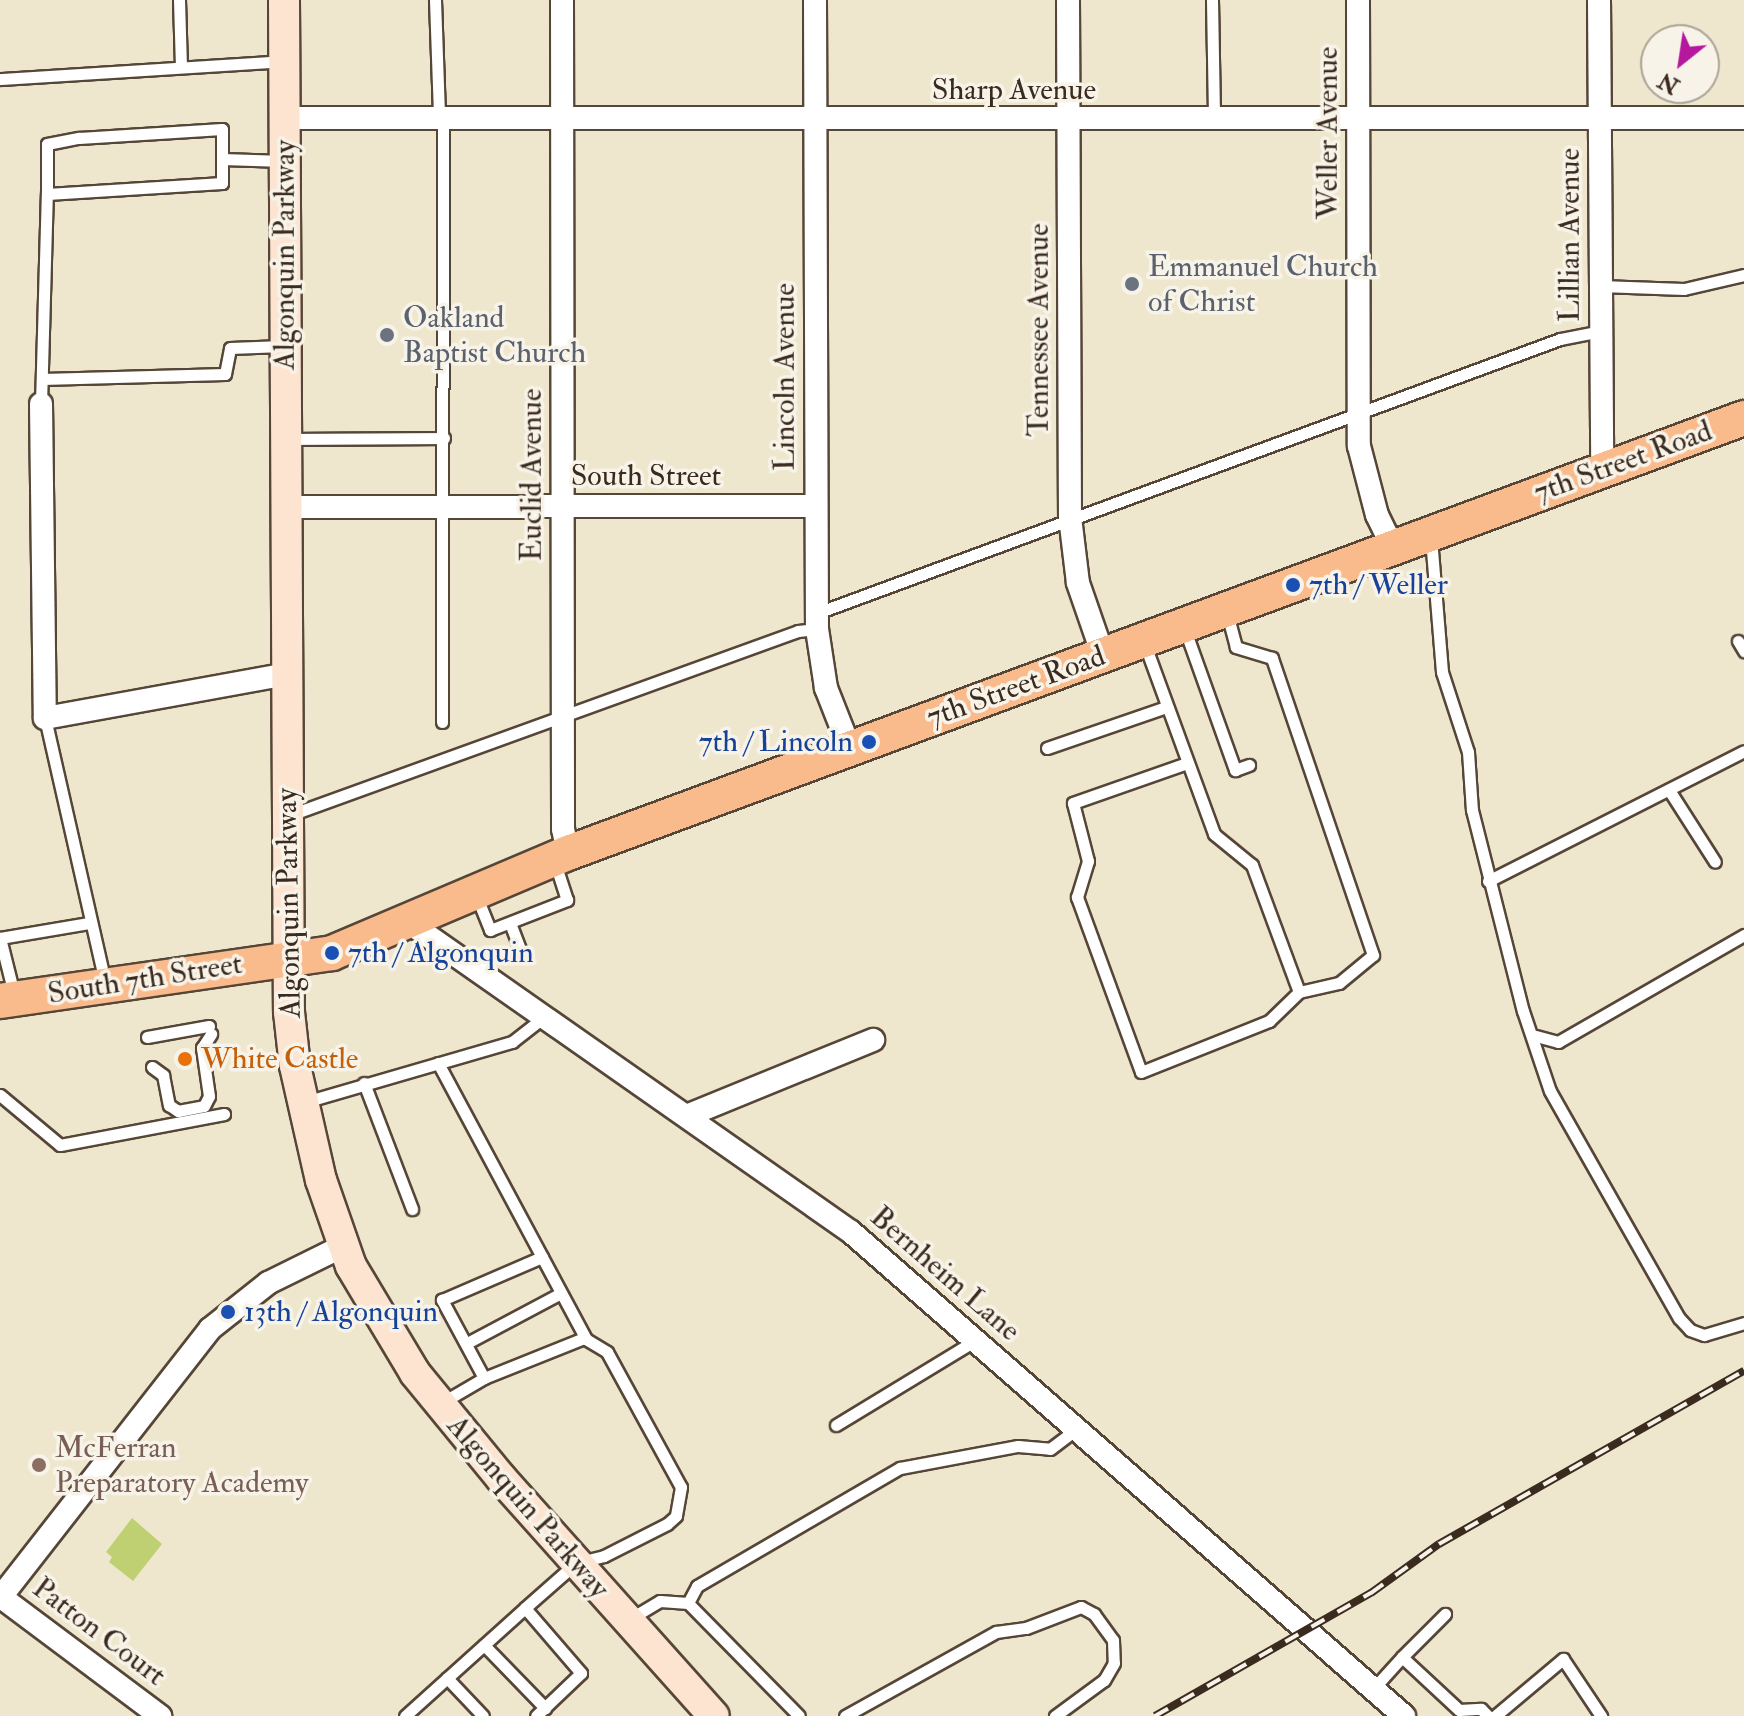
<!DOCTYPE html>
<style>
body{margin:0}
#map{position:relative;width:1744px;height:1716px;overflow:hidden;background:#eee7cd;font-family:"IM FELL Double Pica",serif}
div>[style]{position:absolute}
.green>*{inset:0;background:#bfd073}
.roads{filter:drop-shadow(2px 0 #564638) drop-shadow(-2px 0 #564638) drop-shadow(0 2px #564638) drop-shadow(0 -2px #564638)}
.lane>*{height:11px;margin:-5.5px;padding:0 5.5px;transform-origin:5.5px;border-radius:5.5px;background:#fff}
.street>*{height:22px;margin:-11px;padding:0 11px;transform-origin:11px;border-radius:11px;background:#fff}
.secondary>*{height:30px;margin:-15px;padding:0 15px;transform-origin:15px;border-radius:15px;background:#fde4d1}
.primary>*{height:34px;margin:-17px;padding:0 17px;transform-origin:17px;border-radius:17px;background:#fabb8c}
.rail>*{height:8px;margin-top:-4px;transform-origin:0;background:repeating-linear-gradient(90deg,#f7f3e8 0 15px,#3b2a1e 0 30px);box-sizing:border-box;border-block:2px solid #3b2a1e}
.dots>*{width:22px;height:22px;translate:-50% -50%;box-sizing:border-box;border:4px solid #f7f3e8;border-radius:50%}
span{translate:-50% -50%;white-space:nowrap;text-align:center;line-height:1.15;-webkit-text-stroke:7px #f7f3e8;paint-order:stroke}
.street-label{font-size:30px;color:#3b2a1e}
.worship-label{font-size:30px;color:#5b616d}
.left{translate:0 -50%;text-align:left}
.transit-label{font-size:30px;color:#164399}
.right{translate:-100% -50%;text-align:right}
.food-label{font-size:30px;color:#c56008}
.education-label{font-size:30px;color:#785e54}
.north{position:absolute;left:1640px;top:24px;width:80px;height:80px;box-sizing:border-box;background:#f7f3e8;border:2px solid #aca397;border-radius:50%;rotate:210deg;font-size:22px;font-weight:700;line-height:32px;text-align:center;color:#3b2a1e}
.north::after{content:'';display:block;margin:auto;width:28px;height:36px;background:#b5179e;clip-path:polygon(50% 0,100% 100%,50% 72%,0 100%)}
</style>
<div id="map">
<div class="green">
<i style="clip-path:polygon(132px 1518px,162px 1544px,133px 1581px,109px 1562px,112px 1557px,106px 1552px)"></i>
</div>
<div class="roads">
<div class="lane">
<i style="left:179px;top:0;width:67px;rotate:88.3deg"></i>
<i style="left:435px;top:0;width:116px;rotate:88deg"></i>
<i style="left:1212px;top:0;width:118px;rotate:89deg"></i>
<i style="left:0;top:79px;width:285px;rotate:-3.6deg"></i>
<i style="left:222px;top:159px;width:24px;rotate:90deg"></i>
<i style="left:222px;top:183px;width:175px;rotate:176.4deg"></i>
<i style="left:47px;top:194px;width:50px;rotate:-90deg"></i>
<i style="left:47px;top:144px;width:33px;rotate:-11deg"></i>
<i style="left:79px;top:138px;width:143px;rotate:-3.6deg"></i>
<i style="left:222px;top:129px;width:30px;rotate:90deg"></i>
<i style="left:222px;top:159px;width:62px;rotate:1.8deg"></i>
<i style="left:1600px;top:286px;width:84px;rotate:2deg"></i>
<i style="left:1684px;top:289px;width:62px;rotate:-13.1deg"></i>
<i style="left:42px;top:379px;width:183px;rotate:-1.6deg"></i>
<i style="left:225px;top:374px;width:26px;rotate:-79deg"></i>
<i style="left:230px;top:348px;width:53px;rotate:-2.2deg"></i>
<i style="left:41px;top:404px;width:210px;rotate:-88.4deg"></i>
<i style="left:289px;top:439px;width:155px;rotate:-0.4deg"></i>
<i style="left:1431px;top:538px;width:134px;rotate:85.3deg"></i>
<i style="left:1442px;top:672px;width:84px;rotate:72deg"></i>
<i style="left:1468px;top:752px;width:58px;rotate:86.1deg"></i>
<i style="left:1472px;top:810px;width:207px;rotate:75.8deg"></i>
<i style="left:1523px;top:1011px;width:84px;rotate:71.4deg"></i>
<i style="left:1550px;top:1091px;width:261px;rotate:60.4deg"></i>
<i style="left:1679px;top:1318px;width:16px;rotate:47deg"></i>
<i style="left:1690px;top:1330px;width:15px;rotate:20deg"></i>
<i style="left:1704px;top:1335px;width:42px;rotate:-16.7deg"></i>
<i style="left:817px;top:613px;width:792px;rotate:-20.24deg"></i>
<i style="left:1560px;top:339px;width:42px;rotate:-11deg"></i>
<i style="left:1185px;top:630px;width:149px;rotate:70.3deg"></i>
<i style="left:1235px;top:770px;width:15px;rotate:-20deg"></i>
<i style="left:1738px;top:641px;width:12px;rotate:59deg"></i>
<i style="left:1145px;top:645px;width:201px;rotate:69.9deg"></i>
<i style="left:1214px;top:834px;width:49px;rotate:39.2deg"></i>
<i style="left:1252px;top:865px;width:135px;rotate:69.7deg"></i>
<i style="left:45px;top:718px;width:271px;rotate:77.2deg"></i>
<i style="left:442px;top:722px;width:606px;rotate:-89.91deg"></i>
<i style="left:1047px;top:748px;width:126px;rotate:-19deg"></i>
<i style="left:1187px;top:763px;width:121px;rotate:160.7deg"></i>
<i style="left:1073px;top:803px;width:60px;rotate:75.5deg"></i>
<i style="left:1088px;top:861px;width:38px;rotate:107deg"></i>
<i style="left:1077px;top:897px;width:186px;rotate:69.9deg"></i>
<i style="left:1141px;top:1072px;width:138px;rotate:-21.7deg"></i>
<i style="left:1269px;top:1021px;width:42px;rotate:-44deg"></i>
<i style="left:1299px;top:992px;width:41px;rotate:-12.7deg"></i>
<i style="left:1339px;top:983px;width:44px;rotate:-39.5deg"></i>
<i style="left:1373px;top:955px;width:314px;rotate:-108.8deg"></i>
<i style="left:1272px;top:658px;width:38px;rotate:-163deg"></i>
<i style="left:1236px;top:647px;width:34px;rotate:-105deg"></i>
<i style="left:1669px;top:790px;width:85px;rotate:57.4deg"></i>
<i style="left:290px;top:815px;width:540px;rotate:-19.91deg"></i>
<i style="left:798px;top:631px;width:19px;rotate:-6deg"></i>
<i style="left:1488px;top:881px;width:287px;rotate:-26.9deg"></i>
<i style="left:476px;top:895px;width:38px;rotate:68deg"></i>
<i style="left:490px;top:930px;width:83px;rotate:-21.3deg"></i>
<i style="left:567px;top:900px;width:38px;rotate:-108deg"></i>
<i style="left:510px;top:923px;width:34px;rotate:69deg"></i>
<i style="left:14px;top:994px;width:58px;rotate:-104deg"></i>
<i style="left:0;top:938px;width:90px;rotate:-9.6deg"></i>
<i style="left:1536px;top:1036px;width:23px;rotate:15deg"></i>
<i style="left:1558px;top:1042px;width:215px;rotate:-29.9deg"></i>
<i style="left:147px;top:1037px;width:63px;rotate:-10.1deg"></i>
<i style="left:438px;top:1063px;width:313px;rotate:61.8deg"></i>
<i style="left:152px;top:1067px;width:14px;rotate:36deg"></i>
<i style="left:163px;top:1075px;width:31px;rotate:79deg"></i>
<i style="left:169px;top:1105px;width:11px;rotate:34deg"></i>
<i style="left:178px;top:1111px;width:26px;rotate:-11deg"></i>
<i style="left:204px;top:1106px;width:11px;rotate:-63deg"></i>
<i style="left:209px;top:1096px;width:49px;rotate:-98.3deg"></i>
<i style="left:202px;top:1048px;width:17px;rotate:-57deg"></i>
<i style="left:364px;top:1083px;width:135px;rotate:69.1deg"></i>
<i style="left:0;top:1095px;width:78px;rotate:39.8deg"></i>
<i style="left:60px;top:1145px;width:167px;rotate:-10.7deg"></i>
<i style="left:305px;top:1102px;width:216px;rotate:-16.2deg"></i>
<i style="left:512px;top:1042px;width:41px;rotate:-38deg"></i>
<i style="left:467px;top:1343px;width:106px;rotate:-28deg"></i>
<i style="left:484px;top:1378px;width:89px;rotate:-118.3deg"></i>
<i style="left:442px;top:1300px;width:109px;rotate:-23.3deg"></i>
<i style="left:443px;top:1402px;width:48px;rotate:-30.3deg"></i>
<i style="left:484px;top:1378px;width:108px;rotate:-21.8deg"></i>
<i style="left:584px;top:1338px;width:27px;rotate:31deg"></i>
<i style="left:607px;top:1352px;width:154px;rotate:61.3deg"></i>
<i style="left:681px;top:1487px;width:29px;rotate:100deg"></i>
<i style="left:676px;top:1516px;width:12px;rotate:138deg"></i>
<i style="left:667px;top:1524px;width:71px;rotate:153.1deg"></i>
<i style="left:604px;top:1556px;width:29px;rotate:166deg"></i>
<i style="left:576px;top:1563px;width:68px;rotate:138.6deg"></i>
<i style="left:525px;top:1608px;width:86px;rotate:49.3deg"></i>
<i style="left:581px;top:1673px;width:62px;rotate:136.3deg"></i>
<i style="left:836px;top:1425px;width:164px;rotate:-31.3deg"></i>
<i style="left:688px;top:1603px;width:19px;rotate:-62deg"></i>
<i style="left:697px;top:1586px;width:235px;rotate:-30.2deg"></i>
<i style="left:900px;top:1468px;width:120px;rotate:-10.6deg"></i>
<i style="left:1018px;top:1446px;width:32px;rotate:5deg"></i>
<i style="left:1050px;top:1449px;width:35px;rotate:-37deg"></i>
<i style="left:628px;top:1620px;width:37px;rotate:-31deg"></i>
<i style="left:660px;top:1601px;width:28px;rotate:4deg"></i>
<i style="left:688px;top:1603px;width:158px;rotate:45.5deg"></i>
<i style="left:484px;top:1645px;width:88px;rotate:45.9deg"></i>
<i style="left:1402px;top:1657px;width:61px;rotate:-45deg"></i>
<i style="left:447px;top:1678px;width:52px;rotate:46.5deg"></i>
<i style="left:1373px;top:1689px;width:43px;rotate:-47.8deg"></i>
<i style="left:1402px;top:1657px;width:78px;rotate:42.9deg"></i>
<i style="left:1459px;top:1710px;width:22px;rotate:-3deg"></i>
<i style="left:1481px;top:1709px;width:10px;rotate:45deg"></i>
<i style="left:405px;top:1716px;width:161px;rotate:-42deg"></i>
<i style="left:845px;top:1716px;width:173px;rotate:-29.1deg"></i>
<i style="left:996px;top:1632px;width:30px;rotate:-8deg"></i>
<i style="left:1026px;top:1628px;width:59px;rotate:-20.9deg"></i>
<i style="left:1081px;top:1607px;width:15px;rotate:28deg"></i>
<i style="left:1094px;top:1614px;width:32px;rotate:54deg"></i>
<i style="left:1113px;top:1640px;width:23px;rotate:88deg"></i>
<i style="left:1114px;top:1663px;width:20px;rotate:120deg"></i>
<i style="left:1104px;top:1680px;width:61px;rotate:143.7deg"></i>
<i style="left:1495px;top:1716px;width:89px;rotate:-40deg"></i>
<i style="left:1563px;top:1659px;width:69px;rotate:56.3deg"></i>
</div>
<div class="street">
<i style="left:562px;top:0;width:829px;rotate:89.93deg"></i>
<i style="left:563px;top:829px;width:25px;rotate:78deg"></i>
<i style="left:815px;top:0;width:629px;rotate:89.82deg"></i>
<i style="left:817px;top:629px;width:60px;rotate:81.3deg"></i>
<i style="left:826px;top:688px;width:66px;rotate:68.5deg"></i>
<i style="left:1068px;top:0;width:517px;rotate:89.78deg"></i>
<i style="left:1070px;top:517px;width:66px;rotate:83.1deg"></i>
<i style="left:1078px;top:583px;width:76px;rotate:70.9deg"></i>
<i style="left:1358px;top:0;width:446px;rotate:89.9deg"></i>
<i style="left:1359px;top:446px;width:71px;rotate:75.4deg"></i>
<i style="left:1377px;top:515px;width:37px;rotate:64deg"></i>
<i style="left:1599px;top:0;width:470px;rotate:89.6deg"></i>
<i style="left:284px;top:118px;width:1460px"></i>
<i style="left:41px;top:404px;width:314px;rotate:89.3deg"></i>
<i style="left:45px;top:718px;width:245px;rotate:-10.3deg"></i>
<i style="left:285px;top:507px;width:530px;rotate:-0.11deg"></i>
<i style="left:411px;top:924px;width:537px;rotate:34.99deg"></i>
<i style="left:851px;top:1232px;width:735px;rotate:41.19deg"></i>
<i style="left:689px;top:1115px;width:199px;rotate:-22.2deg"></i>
<i style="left:1px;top:1597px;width:199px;rotate:36.8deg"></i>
<i style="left:0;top:1598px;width:341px;rotate:-52deg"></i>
<i style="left:210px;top:1329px;width:74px;rotate:-38.4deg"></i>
<i style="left:268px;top:1283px;width:84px;rotate:-26.3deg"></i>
</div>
<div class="secondary">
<i style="left:284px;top:0;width:1012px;rotate:89.72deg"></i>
<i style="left:289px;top:1012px;width:54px;rotate:83.7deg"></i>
<i style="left:295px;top:1066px;width:117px;rotate:77.2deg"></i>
<i style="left:321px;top:1180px;width:91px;rotate:70.8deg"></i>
<i style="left:351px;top:1266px;width:125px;rotate:59.1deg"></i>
<i style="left:415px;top:1373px;width:136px;rotate:50.7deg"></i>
<i style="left:501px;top:1478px;width:319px;rotate:48.2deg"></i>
</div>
<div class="primary">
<i style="left:0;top:1001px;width:335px;rotate:-8.2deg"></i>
<i style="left:332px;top:953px;width:256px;rotate:-23deg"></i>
<i style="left:568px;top:853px;width:1254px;rotate:-20.3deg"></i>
</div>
</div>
<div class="rail">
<i style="left:1155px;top:1716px;width:249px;rotate:-29.7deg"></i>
<i style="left:1371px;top:1593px;width:84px;rotate:-35.8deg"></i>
<i style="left:1439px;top:1544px;width:351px;rotate:-29.6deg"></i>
</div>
<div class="dots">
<i style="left:1132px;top:284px;background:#6b7280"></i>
<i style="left:387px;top:335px;background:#6b7280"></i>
<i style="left:1293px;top:585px;background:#1a4fb4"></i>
<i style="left:869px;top:742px;background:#1a4fb4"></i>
<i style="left:332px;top:953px;background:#1a4fb4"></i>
<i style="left:185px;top:1059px;background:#e8710a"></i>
<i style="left:228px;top:1312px;background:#1a4fb4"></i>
<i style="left:39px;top:1465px;background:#8d6e63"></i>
</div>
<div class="street-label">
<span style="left:1014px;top:90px">Sharp Avenue</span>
<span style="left:1328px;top:133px;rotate:-90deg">Weller Avenue</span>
<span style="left:1570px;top:235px;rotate:-90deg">Lillian Avenue</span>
<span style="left:285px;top:255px;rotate:-90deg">Algonquin Parkway</span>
<span style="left:1039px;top:330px;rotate:-90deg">Tennessee Avenue</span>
<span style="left:785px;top:377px;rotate:-90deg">Lincoln Avenue</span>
<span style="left:1623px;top:462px;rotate:-20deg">7th Street Road</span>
<span style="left:532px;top:475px;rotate:-90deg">Euclid Avenue</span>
<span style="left:646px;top:476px">South Street</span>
<span style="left:1016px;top:687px;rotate:-20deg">7th Street Road</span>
<span style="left:289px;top:903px;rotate:-91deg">Algonquin Parkway</span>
<span style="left:145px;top:979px;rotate:-9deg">South 7th Street</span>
<span style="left:945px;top:1274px;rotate:41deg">Bernheim Lane</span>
<span style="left:528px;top:1507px;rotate:49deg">Algonquin Parkway</span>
<span style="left:99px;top:1632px;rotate:37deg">Patton Court</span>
</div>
<div class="worship-label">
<span class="left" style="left:1148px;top:284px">Emmanuel Church<br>of Christ</span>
<span class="left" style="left:403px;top:335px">Oakland<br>Baptist Church</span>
</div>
<div class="transit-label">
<span class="left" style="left:1309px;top:585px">7th / Weller</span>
<span class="right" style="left:853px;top:742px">7th / Lincoln</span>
<span class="left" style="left:348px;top:953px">7th / Algonquin</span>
<span class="left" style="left:244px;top:1312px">13th / Algonquin</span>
</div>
<div class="food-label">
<span class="left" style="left:201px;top:1059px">White Castle</span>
</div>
<div class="education-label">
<span class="left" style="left:55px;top:1465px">McFerran<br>Preparatory Academy</span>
</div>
<div class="north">N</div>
</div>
